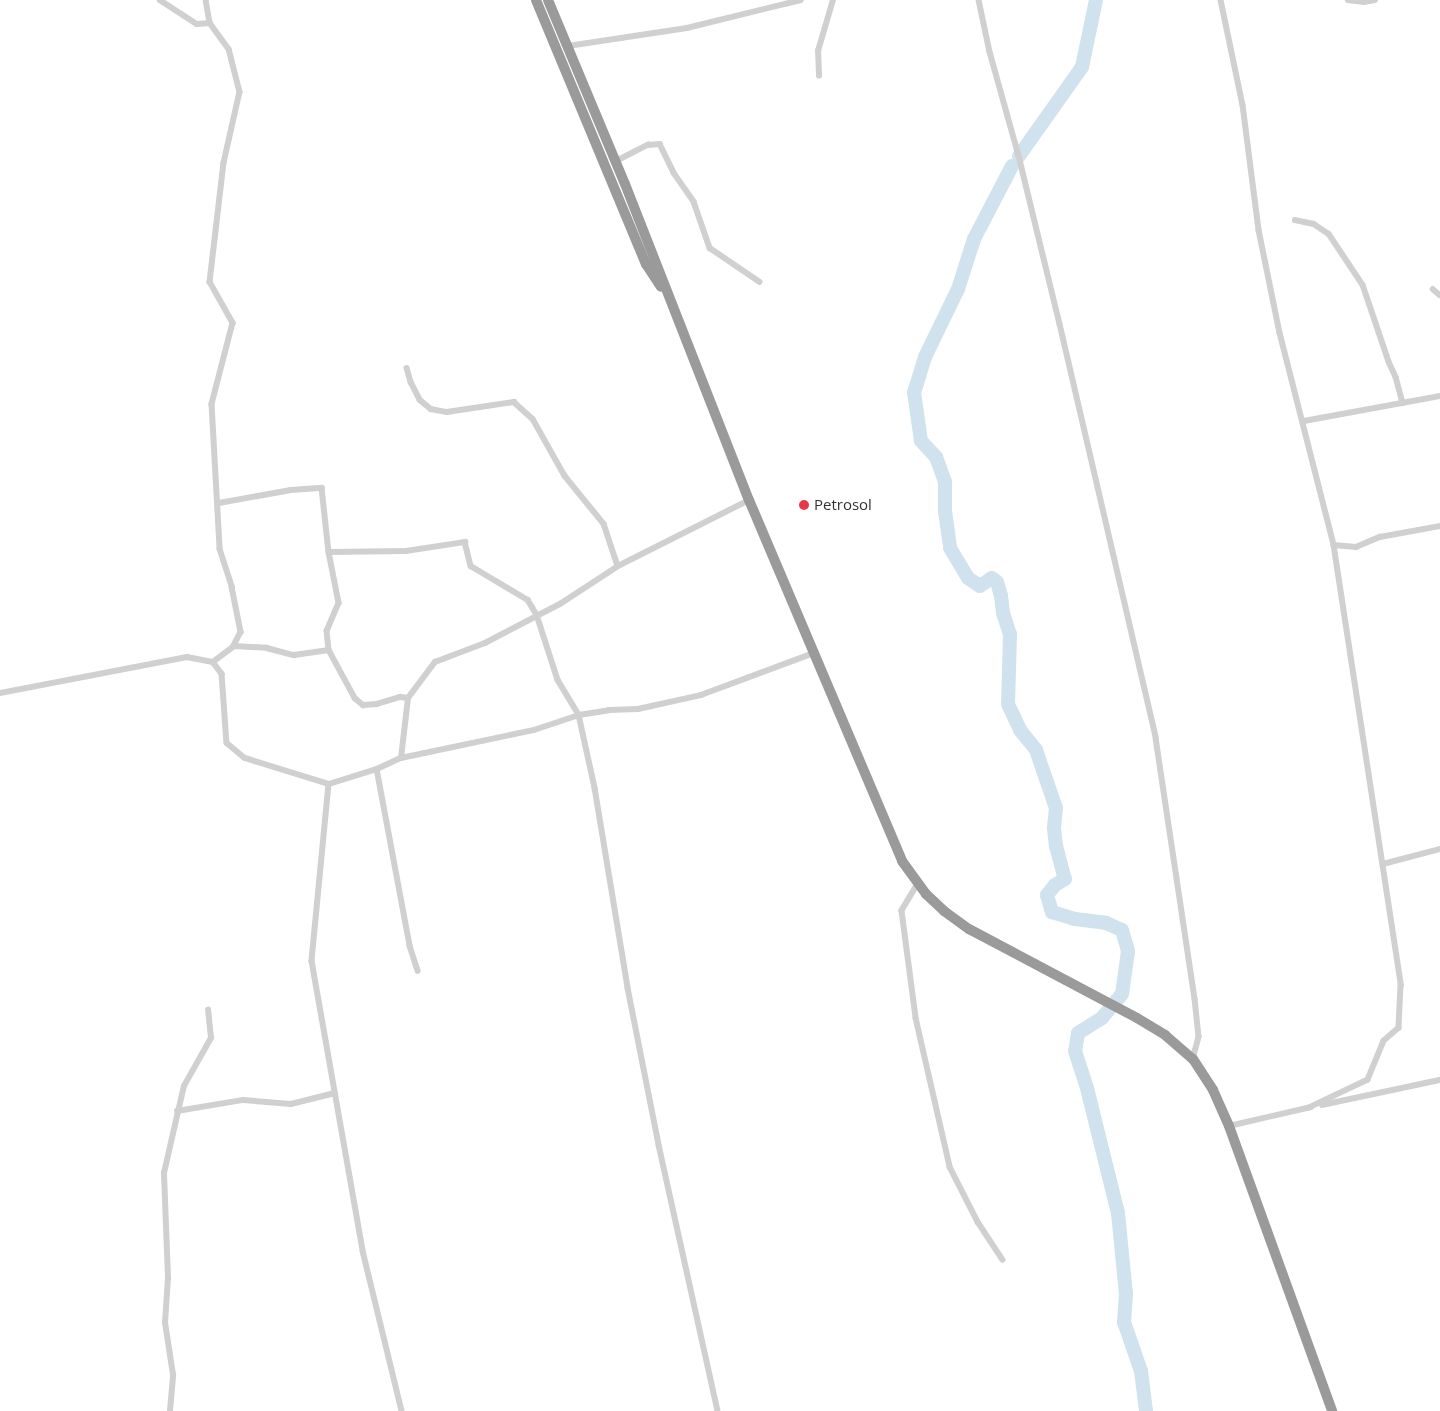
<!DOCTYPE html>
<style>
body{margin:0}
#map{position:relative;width:1440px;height:1411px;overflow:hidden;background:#fff;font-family:"Open Sans",sans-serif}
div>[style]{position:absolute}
.river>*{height:14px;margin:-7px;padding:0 7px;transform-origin:7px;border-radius:7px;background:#cfe2ee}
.street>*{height:5.5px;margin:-2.75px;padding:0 2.75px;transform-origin:2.75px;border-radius:2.75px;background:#d0d0d0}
.highway>*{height:10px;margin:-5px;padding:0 5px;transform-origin:5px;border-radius:5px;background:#9a9a9a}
.dots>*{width:14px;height:14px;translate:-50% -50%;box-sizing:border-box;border:2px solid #fff;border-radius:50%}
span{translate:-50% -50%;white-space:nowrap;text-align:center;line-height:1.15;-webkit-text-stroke:5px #fff;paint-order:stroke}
.poi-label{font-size:15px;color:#333}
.left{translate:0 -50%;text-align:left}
</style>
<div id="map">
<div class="river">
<i style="left:1019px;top:156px;width:109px;rotate:-54.7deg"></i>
<i style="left:1082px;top:67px;width:68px;rotate:-78.2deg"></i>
<i style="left:1012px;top:166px;width:82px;rotate:117.5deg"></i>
<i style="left:974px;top:239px;width:52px;rotate:107.7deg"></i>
<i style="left:958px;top:289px;width:76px;rotate:115.9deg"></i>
<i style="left:925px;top:357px;width:37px;rotate:107deg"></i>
<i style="left:914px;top:392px;width:49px;rotate:81.9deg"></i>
<i style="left:921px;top:441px;width:22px;rotate:47deg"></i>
<i style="left:936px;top:457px;width:27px;rotate:70deg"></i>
<i style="left:945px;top:482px;width:29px;rotate:90deg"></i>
<i style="left:945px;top:511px;width:37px;rotate:82deg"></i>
<i style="left:950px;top:548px;width:35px;rotate:59deg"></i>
<i style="left:968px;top:578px;width:14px;rotate:34deg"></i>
<i style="left:980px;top:586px;width:14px;rotate:-34deg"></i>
<i style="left:992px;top:578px;width:6px;rotate:39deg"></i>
<i style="left:997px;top:582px;width:15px;rotate:74deg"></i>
<i style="left:1001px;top:596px;width:17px;rotate:83deg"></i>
<i style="left:1003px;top:613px;width:22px;rotate:72deg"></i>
<i style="left:1010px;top:634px;width:70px;rotate:91.6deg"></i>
<i style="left:1008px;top:704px;width:29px;rotate:65deg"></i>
<i style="left:1020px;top:730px;width:26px;rotate:51deg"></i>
<i style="left:1036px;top:750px;width:61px;rotate:71deg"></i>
<i style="left:1056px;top:808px;width:20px;rotate:96deg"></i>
<i style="left:1054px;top:828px;width:18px;rotate:84deg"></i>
<i style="left:1056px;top:846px;width:34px;rotate:75deg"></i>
<i style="left:1065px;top:879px;width:12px;rotate:149deg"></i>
<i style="left:1055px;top:885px;width:13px;rotate:129deg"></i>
<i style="left:1047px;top:895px;width:18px;rotate:74deg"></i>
<i style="left:1052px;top:912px;width:24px;rotate:17deg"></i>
<i style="left:1075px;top:919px;width:31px;rotate:7deg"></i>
<i style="left:1106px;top:923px;width:17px;rotate:24deg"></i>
<i style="left:1122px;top:930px;width:22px;rotate:74deg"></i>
<i style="left:1128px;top:951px;width:43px;rotate:97.9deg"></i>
<i style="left:1122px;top:994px;width:31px;rotate:130deg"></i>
<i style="left:1102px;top:1018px;width:28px;rotate:148deg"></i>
<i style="left:1078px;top:1033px;width:18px;rotate:99deg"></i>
<i style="left:1075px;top:1051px;width:39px;rotate:72deg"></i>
<i style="left:1087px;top:1088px;width:129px;rotate:76.1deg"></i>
<i style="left:1118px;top:1213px;width:81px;rotate:84.4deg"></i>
<i style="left:1126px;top:1294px;width:28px;rotate:94deg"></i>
<i style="left:1124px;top:1322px;width:52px;rotate:70.9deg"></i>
<i style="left:1141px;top:1371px;width:40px;rotate:82.9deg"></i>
</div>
<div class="street">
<i style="left:160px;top:0;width:44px;rotate:33deg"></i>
<i style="left:197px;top:24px;width:13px;rotate:-4deg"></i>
<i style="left:206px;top:0;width:23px;rotate:80deg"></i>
<i style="left:210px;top:23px;width:32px;rotate:54deg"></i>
<i style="left:229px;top:49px;width:44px;rotate:75.7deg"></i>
<i style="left:240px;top:92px;width:73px;rotate:102.7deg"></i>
<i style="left:224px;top:163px;width:120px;rotate:96.7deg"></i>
<i style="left:210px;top:282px;width:47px;rotate:60.7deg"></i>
<i style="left:233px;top:323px;width:84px;rotate:104.5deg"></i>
<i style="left:212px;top:404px;width:145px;rotate:86.8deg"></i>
<i style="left:220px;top:549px;width:40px;rotate:72deg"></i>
<i style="left:232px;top:587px;width:46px;rotate:78.7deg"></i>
<i style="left:241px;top:632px;width:16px;rotate:117deg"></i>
<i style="left:979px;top:0;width:53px;rotate:78.1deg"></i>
<i style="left:990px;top:52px;width:108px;rotate:74.4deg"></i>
<i style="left:1019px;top:156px;width:173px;rotate:76.3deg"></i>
<i style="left:1060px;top:324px;width:425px;rotate:76.9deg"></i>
<i style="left:1156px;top:738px;width:264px;rotate:81.5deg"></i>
<i style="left:1195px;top:999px;width:38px;rotate:84deg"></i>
<i style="left:1199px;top:1037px;width:23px;rotate:105deg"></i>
<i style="left:1221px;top:0;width:107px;rotate:78.2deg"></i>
<i style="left:1243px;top:105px;width:126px;rotate:82.7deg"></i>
<i style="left:1259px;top:230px;width:105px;rotate:78.5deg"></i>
<i style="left:1280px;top:333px;width:219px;rotate:75.7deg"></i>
<i style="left:1334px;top:545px;width:445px;rotate:81.3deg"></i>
<i style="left:1401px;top:985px;width:43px;rotate:92.7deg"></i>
<i style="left:1399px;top:1028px;width:20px;rotate:139deg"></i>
<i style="left:1384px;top:1041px;width:42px;rotate:112.3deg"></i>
<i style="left:1368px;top:1080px;width:65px;rotate:154.6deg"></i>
<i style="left:1348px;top:0;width:16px;rotate:7deg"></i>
<i style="left:1364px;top:2px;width:11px;rotate:-10deg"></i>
<i style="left:568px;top:46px;width:120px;rotate:-8.6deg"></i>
<i style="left:687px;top:28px;width:117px;rotate:-13.8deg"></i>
<i style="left:819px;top:76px;width:25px;rotate:-92deg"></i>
<i style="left:818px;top:51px;width:53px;rotate:-73.6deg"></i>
<i style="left:616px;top:161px;width:36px;rotate:-27deg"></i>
<i style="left:648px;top:145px;width:12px;rotate:-5deg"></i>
<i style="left:660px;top:144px;width:32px;rotate:64deg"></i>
<i style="left:674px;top:173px;width:35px;rotate:55deg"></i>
<i style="left:694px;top:202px;width:49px;rotate:70.8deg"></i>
<i style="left:710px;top:248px;width:60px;rotate:34.2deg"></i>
<i style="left:1295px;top:220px;width:19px;rotate:12deg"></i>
<i style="left:1314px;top:224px;width:18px;rotate:34deg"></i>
<i style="left:1329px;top:234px;width:61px;rotate:56.3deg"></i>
<i style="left:1363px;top:285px;width:81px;rotate:71.3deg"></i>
<i style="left:1389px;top:362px;width:17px;rotate:65deg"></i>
<i style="left:1396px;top:377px;width:27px;rotate:75deg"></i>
<i style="left:1433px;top:289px;width:9px;rotate:41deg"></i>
<i style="left:407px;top:368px;width:15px;rotate:74deg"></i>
<i style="left:411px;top:382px;width:20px;rotate:63deg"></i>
<i style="left:420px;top:400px;width:14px;rotate:39deg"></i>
<i style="left:431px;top:409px;width:16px;rotate:11deg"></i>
<i style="left:447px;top:412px;width:68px;rotate:-8.5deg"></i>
<i style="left:514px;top:402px;width:25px;rotate:42deg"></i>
<i style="left:533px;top:419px;width:65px;rotate:60.7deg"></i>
<i style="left:565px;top:476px;width:62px;rotate:50.9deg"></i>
<i style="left:604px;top:524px;width:44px;rotate:71.6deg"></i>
<i style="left:1304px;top:421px;width:138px;rotate:-10.4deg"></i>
<i style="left:219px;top:503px;width:73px;rotate:-10.2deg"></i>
<i style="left:291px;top:490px;width:31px;rotate:-4deg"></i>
<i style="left:322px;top:488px;width:64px;rotate:83.8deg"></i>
<i style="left:329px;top:552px;width:52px;rotate:78.9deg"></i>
<i style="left:339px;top:603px;width:30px;rotate:113deg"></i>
<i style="left:327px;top:631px;width:19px;rotate:84deg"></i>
<i style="left:329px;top:650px;width:55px;rotate:61.6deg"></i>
<i style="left:355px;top:698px;width:11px;rotate:41deg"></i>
<i style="left:363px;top:705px;width:14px;rotate:-4deg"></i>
<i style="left:377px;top:704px;width:24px;rotate:-17deg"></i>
<i style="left:400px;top:697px;width:8px;rotate:7deg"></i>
<i style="left:1334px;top:545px;width:22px;rotate:5deg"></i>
<i style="left:1356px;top:547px;width:26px;rotate:-23deg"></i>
<i style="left:1380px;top:537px;width:61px;rotate:-10.4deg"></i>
<i style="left:329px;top:552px;width:77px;rotate:-0.7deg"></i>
<i style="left:406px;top:551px;width:60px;rotate:-8.7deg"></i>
<i style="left:465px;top:542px;width:25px;rotate:76deg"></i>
<i style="left:471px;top:566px;width:66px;rotate:30.8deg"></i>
<i style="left:528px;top:600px;width:17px;rotate:59deg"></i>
<i style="left:537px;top:615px;width:68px;rotate:72.1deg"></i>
<i style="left:558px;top:680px;width:41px;rotate:59deg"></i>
<i style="left:579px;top:715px;width:75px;rotate:77.6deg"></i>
<i style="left:595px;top:788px;width:203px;rotate:80.6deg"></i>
<i style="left:628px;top:988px;width:160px;rotate:78.8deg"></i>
<i style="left:659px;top:1145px;width:272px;rotate:77.5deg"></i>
<i style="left:213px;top:662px;width:26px;rotate:-37deg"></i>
<i style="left:234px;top:646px;width:33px;rotate:3deg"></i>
<i style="left:267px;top:648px;width:28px;rotate:15deg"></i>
<i style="left:294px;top:655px;width:35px;rotate:-8deg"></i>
<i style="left:0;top:693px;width:190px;rotate:-10.9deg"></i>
<i style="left:187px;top:657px;width:26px;rotate:11deg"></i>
<i style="left:213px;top:662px;width:15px;rotate:53deg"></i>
<i style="left:222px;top:674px;width:69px;rotate:85.9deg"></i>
<i style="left:227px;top:743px;width:23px;rotate:40deg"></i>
<i style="left:245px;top:758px;width:88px;rotate:17.2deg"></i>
<i style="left:329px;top:784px;width:50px;rotate:-17.4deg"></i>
<i style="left:377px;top:769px;width:26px;rotate:-25deg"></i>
<i style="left:401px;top:758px;width:60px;rotate:-83.3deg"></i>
<i style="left:408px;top:698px;width:45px;rotate:-53.1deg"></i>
<i style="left:435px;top:662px;width:53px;rotate:-20.8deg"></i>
<i style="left:485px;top:643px;width:85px;rotate:-27.5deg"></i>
<i style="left:560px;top:604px;width:69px;rotate:-33.2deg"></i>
<i style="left:618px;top:566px;width:147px;rotate:-26.7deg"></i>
<i style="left:401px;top:758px;width:136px;rotate:-11.9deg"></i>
<i style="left:534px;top:730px;width:47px;rotate:-18.4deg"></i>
<i style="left:579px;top:715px;width:30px;rotate:-9deg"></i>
<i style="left:609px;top:710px;width:29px;rotate:-2deg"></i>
<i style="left:638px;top:709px;width:65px;rotate:-12.5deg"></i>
<i style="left:701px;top:695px;width:121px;rotate:-20.4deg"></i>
<i style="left:377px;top:769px;width:180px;rotate:79.4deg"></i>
<i style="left:410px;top:946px;width:26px;rotate:72deg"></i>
<i style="left:329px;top:784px;width:178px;rotate:95.5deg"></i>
<i style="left:312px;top:961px;width:294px;rotate:80deg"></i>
<i style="left:363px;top:1251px;width:165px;rotate:76.3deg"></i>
<i style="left:1383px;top:864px;width:59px;rotate:-14.7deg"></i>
<i style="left:918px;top:884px;width:31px;rotate:121deg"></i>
<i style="left:902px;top:911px;width:108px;rotate:82.5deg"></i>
<i style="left:916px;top:1018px;width:153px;rotate:77.1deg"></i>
<i style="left:950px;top:1167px;width:62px;rotate:63deg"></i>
<i style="left:978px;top:1222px;width:45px;rotate:56.7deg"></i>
<i style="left:1322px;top:1105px;width:121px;rotate:-12deg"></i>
<i style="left:177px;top:1111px;width:67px;rotate:-9.5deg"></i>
<i style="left:243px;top:1100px;width:48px;rotate:4.8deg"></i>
<i style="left:291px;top:1104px;width:45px;rotate:-14deg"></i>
<i style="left:1229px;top:1126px;width:84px;rotate:-13deg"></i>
<i style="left:170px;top:1411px;width:36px;rotate:-85deg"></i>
<i style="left:173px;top:1375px;width:53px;rotate:-98.7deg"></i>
<i style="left:165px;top:1323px;width:45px;rotate:-86.2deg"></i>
<i style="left:168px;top:1278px;width:105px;rotate:-92.2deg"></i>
<i style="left:164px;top:1173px;width:89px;rotate:-77.1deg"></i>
<i style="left:184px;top:1086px;width:55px;rotate:-60.6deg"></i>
<i style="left:211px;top:1038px;width:28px;rotate:-96deg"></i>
</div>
<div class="highway">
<i style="left:536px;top:0;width:286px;rotate:67.4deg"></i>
<i style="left:646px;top:264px;width:27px;rotate:57deg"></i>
<i style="left:548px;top:0;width:199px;rotate:67.3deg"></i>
<i style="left:625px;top:184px;width:339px;rotate:68.6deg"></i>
<i style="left:749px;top:500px;width:392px;rotate:67deg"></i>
<i style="left:902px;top:861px;width:41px;rotate:54deg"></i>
<i style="left:926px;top:894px;width:25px;rotate:43deg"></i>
<i style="left:944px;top:911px;width:31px;rotate:36deg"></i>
<i style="left:969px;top:929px;width:190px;rotate:27.9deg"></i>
<i style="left:1137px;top:1018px;width:33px;rotate:31deg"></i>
<i style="left:1165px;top:1035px;width:37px;rotate:41deg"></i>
<i style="left:1193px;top:1059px;width:37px;rotate:57deg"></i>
<i style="left:1213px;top:1090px;width:39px;rotate:66deg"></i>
<i style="left:1229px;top:1126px;width:303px;rotate:70.1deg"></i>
</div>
<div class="dots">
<i style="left:804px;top:505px;background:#e63946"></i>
</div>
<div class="poi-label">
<span class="left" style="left:814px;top:505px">Petrosol</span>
</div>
</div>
